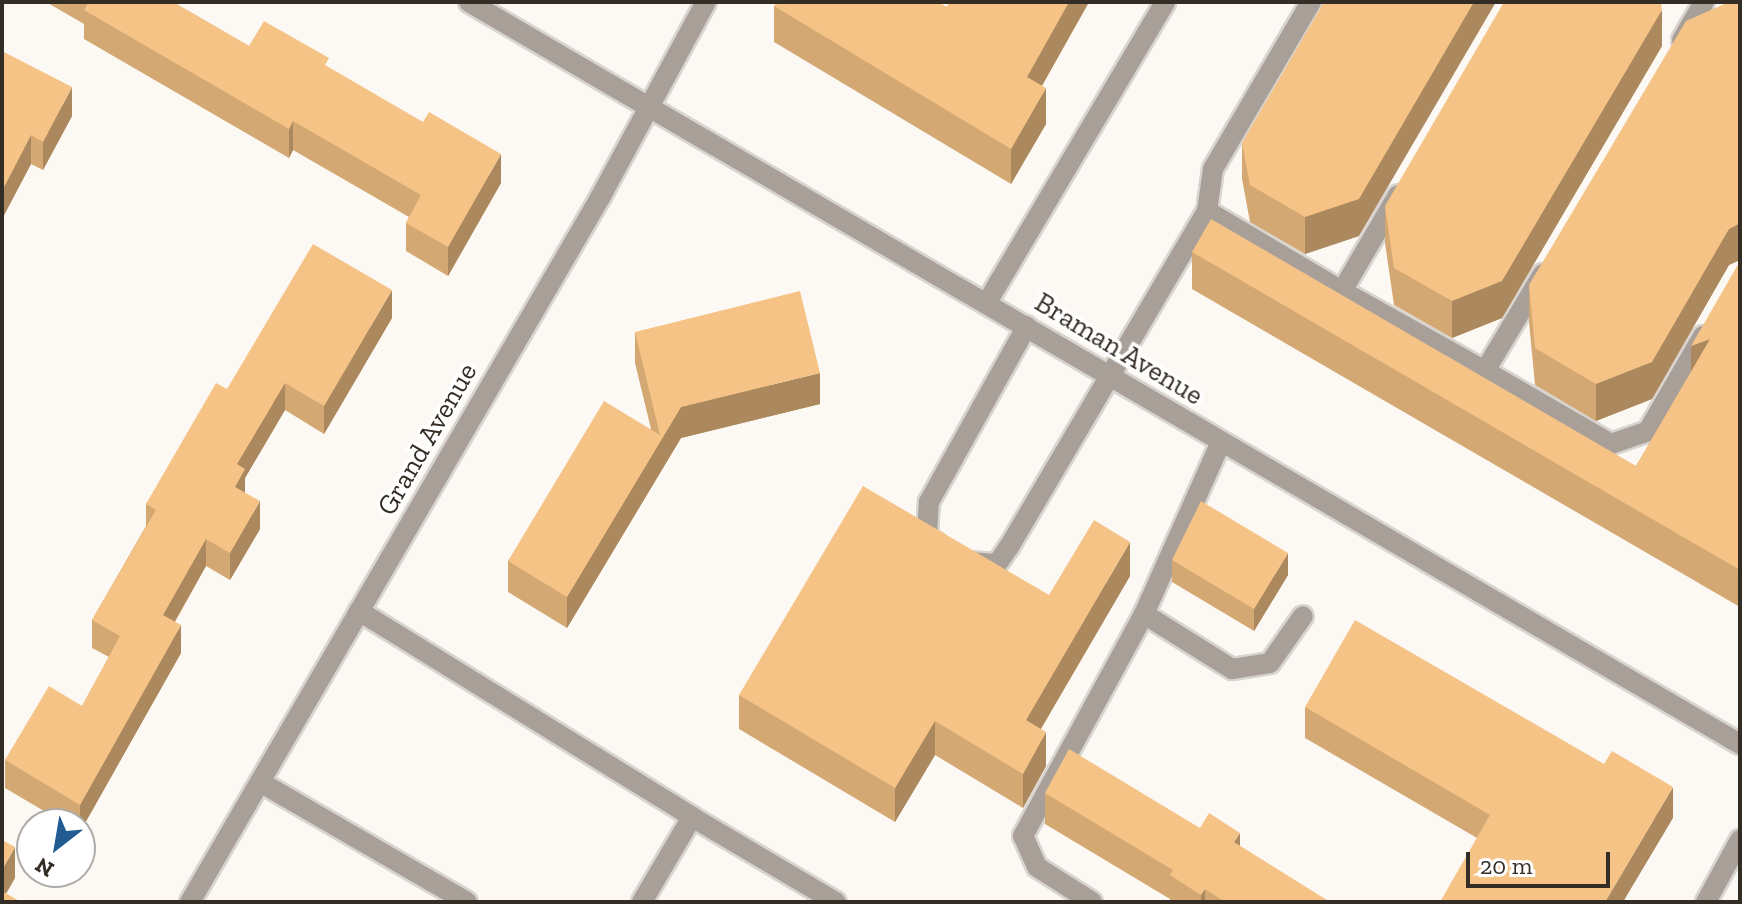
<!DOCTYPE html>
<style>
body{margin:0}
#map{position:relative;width:1742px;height:904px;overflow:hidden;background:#fcf9f5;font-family:"Zilla Slab",serif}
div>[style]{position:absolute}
.roads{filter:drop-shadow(2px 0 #d8d4d0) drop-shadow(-2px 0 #d8d4d0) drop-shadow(0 2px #d8d4d0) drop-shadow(0 -2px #d8d4d0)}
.minor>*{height:20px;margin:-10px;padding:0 10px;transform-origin:10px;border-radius:10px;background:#a8a098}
.wall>*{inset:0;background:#d4a873}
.shaded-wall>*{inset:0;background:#ac885e}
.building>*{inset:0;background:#f6c386}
span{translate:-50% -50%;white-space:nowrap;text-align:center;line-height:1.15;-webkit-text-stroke:7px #fff;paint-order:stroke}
.street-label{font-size:28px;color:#342d26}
.frame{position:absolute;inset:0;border:4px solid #342d26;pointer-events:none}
.north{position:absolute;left:16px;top:808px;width:80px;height:80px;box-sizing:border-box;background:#fff;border:2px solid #aeaba8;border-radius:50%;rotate:211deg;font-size:22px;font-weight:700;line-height:32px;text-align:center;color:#342d26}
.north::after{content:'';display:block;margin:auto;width:28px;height:36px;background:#215b92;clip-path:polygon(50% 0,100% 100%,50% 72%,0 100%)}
.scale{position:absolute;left:1466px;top:852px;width:144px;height:36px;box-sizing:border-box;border:4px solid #342d26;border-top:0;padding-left:10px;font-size:24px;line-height:28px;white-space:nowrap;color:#342d26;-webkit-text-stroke:6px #fff;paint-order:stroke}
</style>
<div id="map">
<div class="roads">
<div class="minor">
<i style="left:469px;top:2px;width:1472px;rotate:30.28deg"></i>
<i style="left:1682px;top:40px;width:44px;rotate:-59.9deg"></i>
<i style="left:1207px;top:211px;width:157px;rotate:30.7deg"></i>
<i style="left:1342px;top:291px;width:111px;rotate:-59.7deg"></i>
<i style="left:1543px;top:274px;width:113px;rotate:120.9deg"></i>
<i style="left:1485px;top:371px;width:146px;rotate:30.1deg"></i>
<i style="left:1611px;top:444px;width:39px;rotate:-19deg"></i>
<i style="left:1648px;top:431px;width:110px;rotate:-59.9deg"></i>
<i style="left:1342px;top:291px;width:164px;rotate:29.2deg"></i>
<i style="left:986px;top:304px;width:351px;rotate:-59.3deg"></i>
<i style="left:938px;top:544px;width:13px;rotate:-148deg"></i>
<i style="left:927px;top:537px;width:35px;rotate:-87deg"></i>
<i style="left:929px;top:502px;width:201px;rotate:-60.9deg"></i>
<i style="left:968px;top:562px;width:29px;rotate:4deg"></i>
<i style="left:997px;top:564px;width:21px;rotate:-55deg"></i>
<i style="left:1009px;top:547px;width:390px;rotate:-59.5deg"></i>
<i style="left:1207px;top:211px;width:42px;rotate:-81.9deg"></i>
<i style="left:1213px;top:169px;width:194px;rotate:-59.6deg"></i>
<i style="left:359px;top:611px;width:392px;rotate:31.7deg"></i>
<i style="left:692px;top:817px;width:99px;rotate:120.5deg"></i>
<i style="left:1144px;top:614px;width:104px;rotate:32deg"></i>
<i style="left:1232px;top:669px;width:38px;rotate:-9deg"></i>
<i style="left:1270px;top:663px;width:57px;rotate:-54.9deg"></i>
<i style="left:260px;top:782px;width:239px;rotate:30.1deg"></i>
<i style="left:692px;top:817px;width:167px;rotate:30.6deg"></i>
<i style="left:190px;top:902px;width:817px;rotate:-59.79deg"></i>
<i style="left:601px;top:196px;width:221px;rotate:-61.6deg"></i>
<i style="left:1092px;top:902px;width:65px;rotate:-147.5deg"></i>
<i style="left:1037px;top:867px;width:34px;rotate:-114deg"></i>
<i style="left:1023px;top:836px;width:253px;rotate:-61.4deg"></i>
<i style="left:1144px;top:614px;width:188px;rotate:-65.9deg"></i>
<i style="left:1706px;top:902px;width:71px;rotate:-61.3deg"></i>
</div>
</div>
<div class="wall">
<i style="clip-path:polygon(46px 2px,173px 2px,249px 46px,329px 68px,501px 183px,448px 276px,406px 251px,406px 223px,409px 217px,293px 150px,289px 158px,84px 39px,84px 24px)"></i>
<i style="clip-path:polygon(950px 2px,1089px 2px,1042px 86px,1046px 124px,1011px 184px,774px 42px,774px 6px,947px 7px)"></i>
<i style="clip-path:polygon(1740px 2px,1740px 260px,1729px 265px,1652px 399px,1596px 421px,1535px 385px,1529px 322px,1529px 285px)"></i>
<i style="clip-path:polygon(1662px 46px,1502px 318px,1452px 338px,1394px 305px,1385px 243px,1385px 206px)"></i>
<i style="clip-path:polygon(2px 51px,72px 116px,43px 170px,31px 164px,2px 219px)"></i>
<i style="clip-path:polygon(1242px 143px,1359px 236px,1305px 254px,1250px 222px,1242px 179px)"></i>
<i style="clip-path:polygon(1192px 252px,1636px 466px,1691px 372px,1740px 261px,1740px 607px,1192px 289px)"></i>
<i style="clip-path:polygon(392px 318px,324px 434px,285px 410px,245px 478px,245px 493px,260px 529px,230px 580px,206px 566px,175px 622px,181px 653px,80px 832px,80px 824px,66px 824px,5px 788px,5px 760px,82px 706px,109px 657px,92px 648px,92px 620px,146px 526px,146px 504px,227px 389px)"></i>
<i style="clip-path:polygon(635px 332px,820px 404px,681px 438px,567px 628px,508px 592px,508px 561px,651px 429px,635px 363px)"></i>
<i style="clip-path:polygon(1172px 560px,1288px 575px,1254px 631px,1172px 582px)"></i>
<i style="clip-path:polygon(1130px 576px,1041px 729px,1046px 766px,1023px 808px,935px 755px,895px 822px,739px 729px,739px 695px)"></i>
<i style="clip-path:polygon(1305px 707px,1673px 818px,1477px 838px,1305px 738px)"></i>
<i style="clip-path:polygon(1045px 793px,1200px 828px,1330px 902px,1170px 902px,1170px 899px,1045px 824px)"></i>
</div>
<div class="shaded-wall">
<i style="clip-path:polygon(1069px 2px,1089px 2px,1027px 112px,1027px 77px)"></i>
<i style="clip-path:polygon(1474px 2px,1496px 2px,1359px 236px,1305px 254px,1305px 217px)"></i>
<i style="clip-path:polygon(1662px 10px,1662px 46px,1502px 318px,1452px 338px,1452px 301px)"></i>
<i style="clip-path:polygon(72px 87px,72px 116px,43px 170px,43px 142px)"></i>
<i style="clip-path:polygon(1046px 88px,1046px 124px,1011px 184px,1011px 149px)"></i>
<i style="clip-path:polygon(293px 121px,293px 150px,289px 158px,289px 129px)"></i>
<i style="clip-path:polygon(31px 135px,31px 164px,2px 219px,2px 191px)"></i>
<i style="clip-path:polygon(501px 154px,501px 183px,448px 276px,448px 247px)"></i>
<i style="clip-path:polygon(1740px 223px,1740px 260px,1729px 265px,1652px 399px,1596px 421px,1596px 384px,1729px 229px)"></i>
<i style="clip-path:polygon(392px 290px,392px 318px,324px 434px,324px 406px)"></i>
<i style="clip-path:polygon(1710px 339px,1691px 383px,1691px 346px)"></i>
<i style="clip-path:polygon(820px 373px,820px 404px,681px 438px,567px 628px,567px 597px,681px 407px)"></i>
<i style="clip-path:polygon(285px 383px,285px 410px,245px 478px,245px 496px,235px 487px,237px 464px)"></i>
<i style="clip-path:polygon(260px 501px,260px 529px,230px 580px,230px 553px)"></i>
<i style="clip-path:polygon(206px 539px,206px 566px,163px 642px,163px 615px)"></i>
<i style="clip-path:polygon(1130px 542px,1130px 576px,1026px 754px,1026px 720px)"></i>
<i style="clip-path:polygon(1288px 553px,1288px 575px,1254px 631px,1254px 609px)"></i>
<i style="clip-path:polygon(181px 625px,181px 653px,80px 832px,80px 805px)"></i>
<i style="clip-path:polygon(935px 721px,935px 755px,895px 822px,895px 788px)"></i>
<i style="clip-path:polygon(1046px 732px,1046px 766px,1023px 808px,1023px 774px)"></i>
<i style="clip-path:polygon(1673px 787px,1673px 818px,1623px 902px,1605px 902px)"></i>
<i style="clip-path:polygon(1240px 833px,1240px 863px,1234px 842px)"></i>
<i style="clip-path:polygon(15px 847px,15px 878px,2px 901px,2px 870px)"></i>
<i style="clip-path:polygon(1205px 889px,1205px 902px,1201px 902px,1201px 895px)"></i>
</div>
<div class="building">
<i style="clip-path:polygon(89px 2px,173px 2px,249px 46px,264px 21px,329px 58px,325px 65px,423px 122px,429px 112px,501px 154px,448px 247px,406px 223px,421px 195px,293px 121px,289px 129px,84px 10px)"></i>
<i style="clip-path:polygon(776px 2px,938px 2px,947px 7px,950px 2px,1069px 2px,1027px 77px,1046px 88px,1011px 149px,774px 6px)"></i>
<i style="clip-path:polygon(1324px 2px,1474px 2px,1359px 199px,1305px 217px,1250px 185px,1242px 143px)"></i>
<i style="clip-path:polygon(1504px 2px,1661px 2px,1662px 10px,1502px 281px,1452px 301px,1394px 268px,1385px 206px)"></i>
<i style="clip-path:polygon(1729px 2px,1740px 2px,1740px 223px,1729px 229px,1652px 362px,1596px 384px,1535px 348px,1529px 285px,1686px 21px)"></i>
<i style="clip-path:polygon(2px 51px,72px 87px,43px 142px,31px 135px,2px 191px)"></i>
<i style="clip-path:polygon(1211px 219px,1636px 466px,1710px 339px,1691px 346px,1740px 261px,1740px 570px,1192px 252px)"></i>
<i style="clip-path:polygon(313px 244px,392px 290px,324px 406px,285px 383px,237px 464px,245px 469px,235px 487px,260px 501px,230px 553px,206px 539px,163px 615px,181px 625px,80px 805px,5px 760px,49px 686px,82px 706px,120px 636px,92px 620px,156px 510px,146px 504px,216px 383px,227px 389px)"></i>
<i style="clip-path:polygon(800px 291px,820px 373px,681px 407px,567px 597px,508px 561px,604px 401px,660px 435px,635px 332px)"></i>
<i style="clip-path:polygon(863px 486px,1049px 595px,1094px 520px,1130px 542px,1026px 720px,1046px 732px,1023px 774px,935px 721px,895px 788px,739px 695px)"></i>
<i style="clip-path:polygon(1201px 501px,1288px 553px,1254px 609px,1172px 560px)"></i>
<i style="clip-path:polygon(1355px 620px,1604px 764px,1612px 751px,1673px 787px,1605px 902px,1440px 902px,1490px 815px,1305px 707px)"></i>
<i style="clip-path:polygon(1069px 749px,1200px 828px,1209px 813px,1240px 833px,1234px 842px,1330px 902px,1225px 902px,1205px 889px,1201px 895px,1170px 875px,1173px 870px,1045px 793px)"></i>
<i style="clip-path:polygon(2px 840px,15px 847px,2px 870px)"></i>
<i style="clip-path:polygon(2px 891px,21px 902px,2px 902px)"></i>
</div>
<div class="street-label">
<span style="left:1119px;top:349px;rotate:31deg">Braman Avenue</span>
<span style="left:427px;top:439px;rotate:-60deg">Grand Avenue</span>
</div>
<div class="frame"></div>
<div class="north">N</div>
<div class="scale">20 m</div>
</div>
